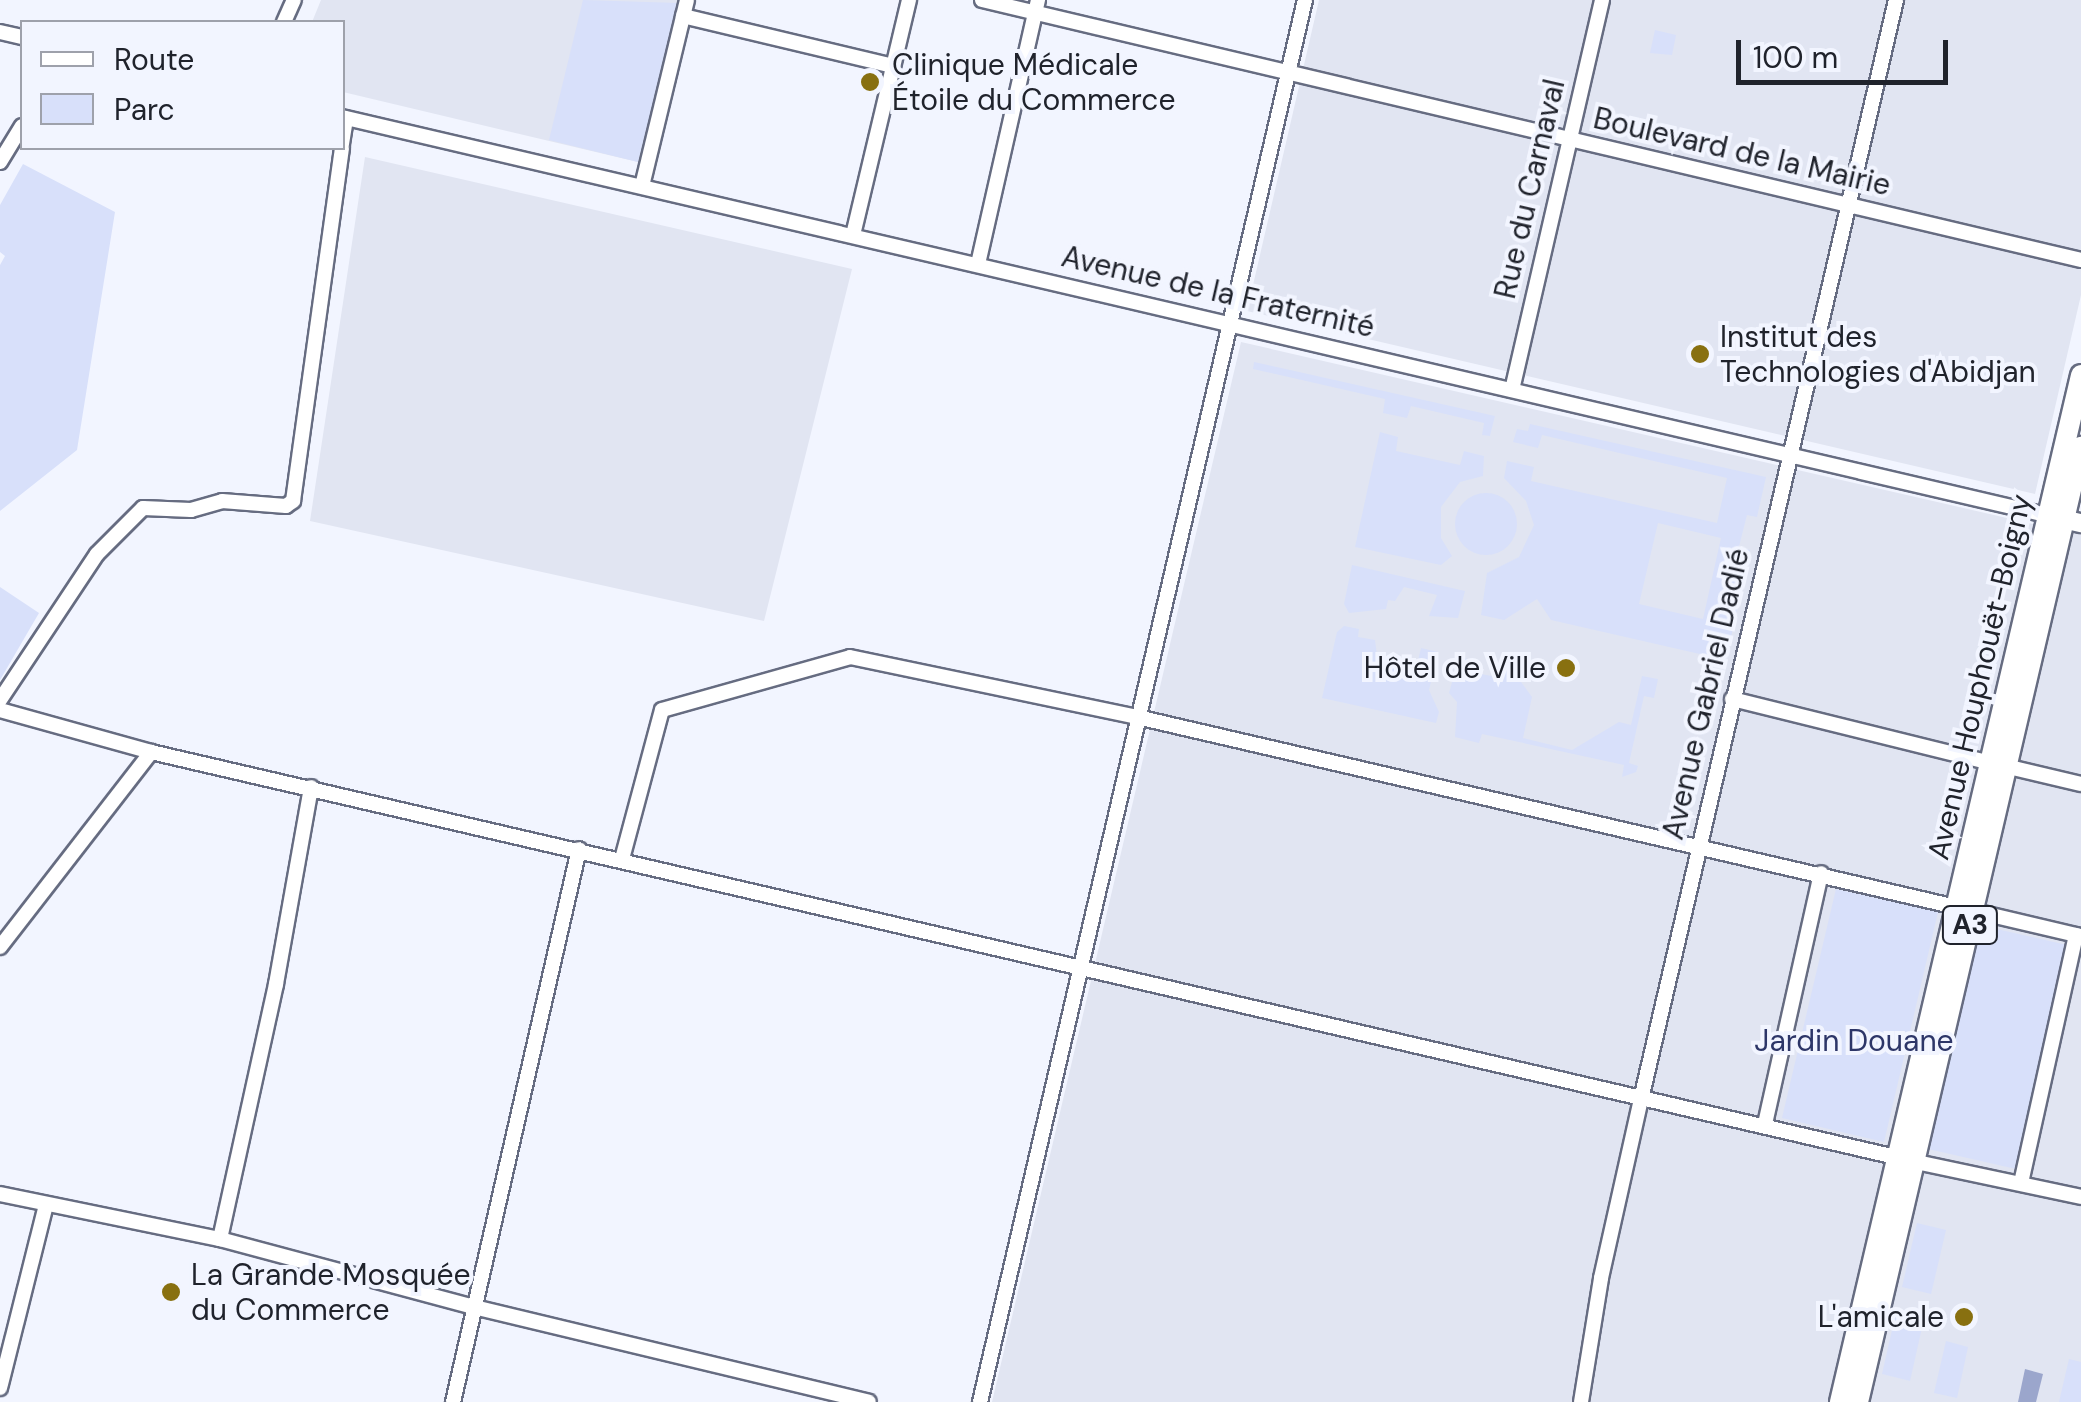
<!DOCTYPE html>
<meta charset="utf-8">
<style>
body{margin:0}
#map{position:relative;width:2081px;height:1402px;overflow:hidden;background:#f2f5ff;font-family:"DM Sans",sans-serif}
div>[style]{position:absolute}
.built>*{inset:0;background:#e1e5f2}
.green>*{inset:0;background:#d8e0fa}
.round{border-radius:50%}
.water>*{inset:0;background:#9ba6cc}
.roads{filter:drop-shadow(2px 0 #666c81) drop-shadow(-2px 0 #666c81) drop-shadow(0 2px #666c81) drop-shadow(0 -2px #666c81)}
.minor>*{height:14px;margin:-7px;padding:0 7px;transform-origin:7px;border-radius:7px;background:#fff}
.major>*{height:18px;margin:-9px;padding:0 9px;transform-origin:9px;border-radius:9px;background:#fff}
.highway>*{height:20px;margin:-10px;padding:0 10px;transform-origin:10px;border-radius:10px;background:#fff}
.dots>*{width:28px;height:28px;translate:-50% -50%;box-sizing:border-box;border:5px solid #f2f5ff;border-radius:50%}
span{translate:-50% -50%;white-space:nowrap;text-align:center;line-height:1.15;-webkit-text-stroke:8px #f2f5ff;paint-order:stroke}
.shield-label span{padding:2px 8px;background:#f2f5ff;border:2px solid;border-radius:8px;-webkit-text-stroke-width:0}
.shield-label{font-size:28px;color:#20232c;font-weight:700}
.poi-label{font-size:30px;color:#20232c}
.left{translate:0 -50%;text-align:left}
.right{translate:-100% -50%;text-align:right}
.street-label{font-size:30px;color:#20232c}
.park-label{font-size:30px;color:#2d3668}
.legend{position:absolute;left:20px;top:20px;width:325px;height:130px;box-sizing:border-box;background:#f2f5ff;border:2px solid #9ea1ab;margin:0;padding:12px 18px;list-style:none;font-size:30px;color:#20232c}
.legend li{display:flex;align-items:center;gap:20px;height:50px}
.legend b{width:50px;border:2px solid #9ea1ab}
.scale{position:absolute;left:1736px;top:40px;width:212px;height:45px;box-sizing:border-box;border:5px solid #20232c;border-top:0;padding-left:12px;font-size:30px;line-height:35px;white-space:nowrap;color:#20232c;-webkit-text-stroke:8px #f2f5ff;paint-order:stroke}
</style>
<div id="map">
<div class="built">
<i style="clip-path:polygon(321px 0,680px 0,638px 162px,343px 92px,342px 22px,312px 22px)"></i>
<i style="clip-path:polygon(1319px 0,2081px 0,2081px 295px,2035px 494px,1247px 311px)"></i>
<i style="clip-path:polygon(365px 157px,852px 269px,764px 621px,310px 521px)"></i>
<i style="clip-path:polygon(1241px 342px,2081px 535px,2081px 1402px,992px 1402px)"></i>
</div>
<div class="green">
<i style="clip-path:polygon(583px 0,679px 3px,638px 162px,549px 140px)"></i>
<i style="clip-path:polygon(1655px 30px,1676px 35px,1672px 55px,1650px 53px)"></i>
<i style="clip-path:polygon(23px 164px,115px 212px,77px 450px,0 511px,0 265px,5px 256px,0 252px,0 205px)"></i>
<i style="clip-path:polygon(1254px 362px,1495px 416px,1490px 436px,1482px 435px,1484px 423px,1411px 406px,1407px 418px,1383px 413px,1385px 399px,1253px 369px)"></i>
<i style="clip-path:polygon(evenodd,1530px 424px,1766px 477px,1757px 517px,1747px 515px,1739px 547px,1750px 550px,1726px 660px,1551px 620px,1537px 599px,1504px 620px,1481px 615px,1487px 573px,1519px 557px,1534px 525px,1526px 501px,1504px 478px,1507px 461px,1534px 467px,1531px 481px,1717px 523px,1727px 478px,1542px 435px,1538px 448px,1513px 442px,1517px 429px,1528px 431px,1530px 424px,1658px 523px,1721px 538px,1703px 619px,1639px 604px,1658px 523px)"></i>
<i style="clip-path:polygon(1380px 432px,1398px 437px,1396px 451px,1460px 465px,1464px 451px,1484px 456px,1483px 476px,1460px 482px,1441px 507px,1441px 538px,1452px 556px,1441px 565px,1355px 547px)"></i>
<i class="round" style="left:1455px;top:493px;width:62px;height:62px"></i>
<i style="clip-path:polygon(1352px 565px,1465px 591px,1458px 618px,1429px 616px,1437px 595px,1404px 587px,1395px 601px,1388px 600px,1386px 609px,1349px 613px,1344px 604px)"></i>
<i style="clip-path:polygon(0 587px,39px 613px,0 680px)"></i>
<i style="clip-path:polygon(1344px 626px,1359px 629px,1358px 637px,1375px 640px,1377px 655px,1417px 664px,1421px 648px,1438px 652px,1429px 690px,1439px 712px,1436px 723px,1322px 698px,1337px 632px)"></i>
<i style="clip-path:polygon(1459px 657px,1480px 662px,1481px 674px,1491px 676px,1508px 663px,1519px 666px,1521px 682px,1532px 697px,1523px 738px,1572px 750px,1619px 722px,1631px 725px,1642px 676px,1658px 679px,1654px 698px,1644px 696px,1629px 763px,1638px 766px,1636px 772px,1622px 777px,1624px 765px,1482px 734px,1479px 743px,1455px 737px,1457px 702px,1449px 693px)"></i>
<i style="clip-path:polygon(1836px 889px,1938px 912px,1884px 1142px,1782px 1118px)"></i>
<i style="clip-path:polygon(1966px 922px,2067px 945px,2016px 1169px,1915px 1146px)"></i>
<i style="clip-path:polygon(1917px 1223px,1946px 1230px,1931px 1294px,1902px 1287px)"></i>
<i style="clip-path:polygon(1895px 1317px,1923px 1323px,1910px 1381px,1882px 1374px)"></i>
<i style="clip-path:polygon(1946px 1341px,1968px 1347px,1957px 1398px,1934px 1393px)"></i>
<i style="clip-path:polygon(2069px 1359px,2081px 1362px,2081px 1402px,2059px 1402px)"></i>
</div>
<div class="water">
<i style="clip-path:polygon(2025px 1369px,2043px 1374px,2036px 1402px,2018px 1402px)"></i>
</div>
<div class="roads">
<div class="minor">
<i style="left:982px;top:0;width:1129px;rotate:13.31deg"></i>
<i style="left:683px;top:16px;width:216px;rotate:13.4deg"></i>
<i style="left:284px;top:22px;width:24px;rotate:-66deg"></i>
<i style="left:0;top:32px;width:23px;rotate:13deg"></i>
<i style="left:342px;top:117px;width:1754px;rotate:13.15deg"></i>
<i style="left:342px;top:144px;width:26px;rotate:-81deg"></i>
<i style="left:0;top:162px;width:42px;rotate:-58.6deg"></i>
<i style="left:642px;top:186px;width:191px;rotate:-76.4deg"></i>
<i style="left:853px;top:235px;width:242px;rotate:-76.6deg"></i>
<i style="left:978px;top:264px;width:271px;rotate:-77.2deg"></i>
<i style="left:1512px;top:390px;width:400px;rotate:-77deg"></i>
<i style="left:1732px;top:699px;width:267px;rotate:13.9deg"></i>
<i style="left:0;top:700px;width:175px;rotate:-56.4deg"></i>
<i style="left:97px;top:554px;width:65px;rotate:-45deg"></i>
<i style="left:143px;top:508px;width:48px;rotate:2.4deg"></i>
<i style="left:191px;top:510px;width:32px;rotate:-16deg"></i>
<i style="left:222px;top:501px;width:64px;rotate:4.5deg"></i>
<i style="left:286px;top:506px;width:9px;rotate:-36deg"></i>
<i style="left:293px;top:501px;width:356px;rotate:-82.1deg"></i>
<i style="left:0;top:710px;width:157px;rotate:15.5deg"></i>
<i style="left:151px;top:752px;width:1791px;rotate:13.07deg"></i>
<i style="left:2009px;top:767px;width:74px;rotate:13.3deg"></i>
<i style="left:622px;top:859px;width:154px;rotate:-75deg"></i>
<i style="left:662px;top:710px;width:195px;rotate:-15.7deg"></i>
<i style="left:850px;top:657px;width:293px;rotate:11.8deg"></i>
<i style="left:1137px;top:717px;width:841px;rotate:13.06deg"></i>
<i style="left:1974px;top:911px;width:110px;rotate:13.2deg"></i>
<i style="left:0;top:947px;width:247px;rotate:-52.2deg"></i>
<i style="left:1765px;top:1124px;width:257px;rotate:-77.4deg"></i>
<i style="left:1912px;top:1161px;width:173px;rotate:12deg"></i>
<i style="left:2021px;top:1183px;width:254px;rotate:-77.5deg"></i>
<i style="left:0;top:1194px;width:225px;rotate:11.6deg"></i>
<i style="left:220px;top:1239px;width:263px;rotate:15deg"></i>
<i style="left:474px;top:1307px;width:406px;rotate:13.5deg"></i>
<i style="left:220px;top:1239px;width:261px;rotate:-77.6deg"></i>
<i style="left:276px;top:984px;width:200px;rotate:-79.9deg"></i>
<i style="left:0;top:1388px;width:189px;rotate:-75.9deg"></i>
<i style="left:453px;top:1402px;width:567px;rotate:-77.16deg"></i>
<i style="left:980px;top:1402px;width:1439px;rotate:-76.95deg"></i>
<i style="left:1581px;top:1402px;width:126px;rotate:-80.8deg"></i>
<i style="left:1601px;top:1278px;width:188px;rotate:-77.4deg"></i>
<i style="left:1642px;top:1095px;width:1124px;rotate:-76.94deg"></i>
</div>
<div class="major">
<i style="left:2050px;top:516px;width:32px;rotate:13deg"></i>
</div>
<div class="highway">
<i style="left:1840px;top:1402px;width:1055px;rotate:-76.79deg"></i>
<i style="left:1858px;top:1402px;width:981px;rotate:-76.86deg"></i>
</div>
</div>
<div class="dots">
<i style="left:870px;top:82px;background:#887010"></i>
<i style="left:1700px;top:354px;background:#887010"></i>
<i style="left:1566px;top:668px;background:#887010"></i>
<i style="left:171px;top:1292px;background:#887010"></i>
<i style="left:1964px;top:1317px;background:#887010"></i>
</div>
<div class="shield-label">
<span style="left:1970px;top:925px">A3</span>
</div>
<div class="poi-label">
<span class="left" style="left:892px;top:82px">Clinique Médicale<br>Étoile du Commerce</span>
<span class="left" style="left:1720px;top:354px">Institut des<br>Technologies d'Abidjan</span>
<span class="right" style="left:1546px;top:668px">Hôtel de Ville</span>
<span class="left" style="left:191px;top:1292px">La Grande Mosquée<br>du Commerce</span>
<span class="right" style="left:1944px;top:1317px">L'amicale</span>
</div>
<div class="street-label">
<span style="left:1742px;top:152px;rotate:13deg">Boulevard de la Mairie</span>
<span style="left:1530px;top:189px;rotate:-77deg">Rue du Carnaval</span>
<span style="left:1218px;top:292px;rotate:13deg">Avenue de la Fraternité</span>
<span style="left:1980px;top:677px;rotate:-77deg">Avenue Houphouët-Boigny</span>
<span style="left:1706px;top:694px;rotate:-77deg">Avenue Gabriel Dadié</span>
</div>
<div class="park-label">
<span style="left:1854px;top:1041px">Jardin Douane</span>
</div>
<ul class="legend">
<li><b style="height:12px;background:#fff"></b>Route</li>
<li><b style="height:28px;background:#d8e0fa"></b>Parc</li>
</ul>
<div class="scale">100 m</div>
</div>
